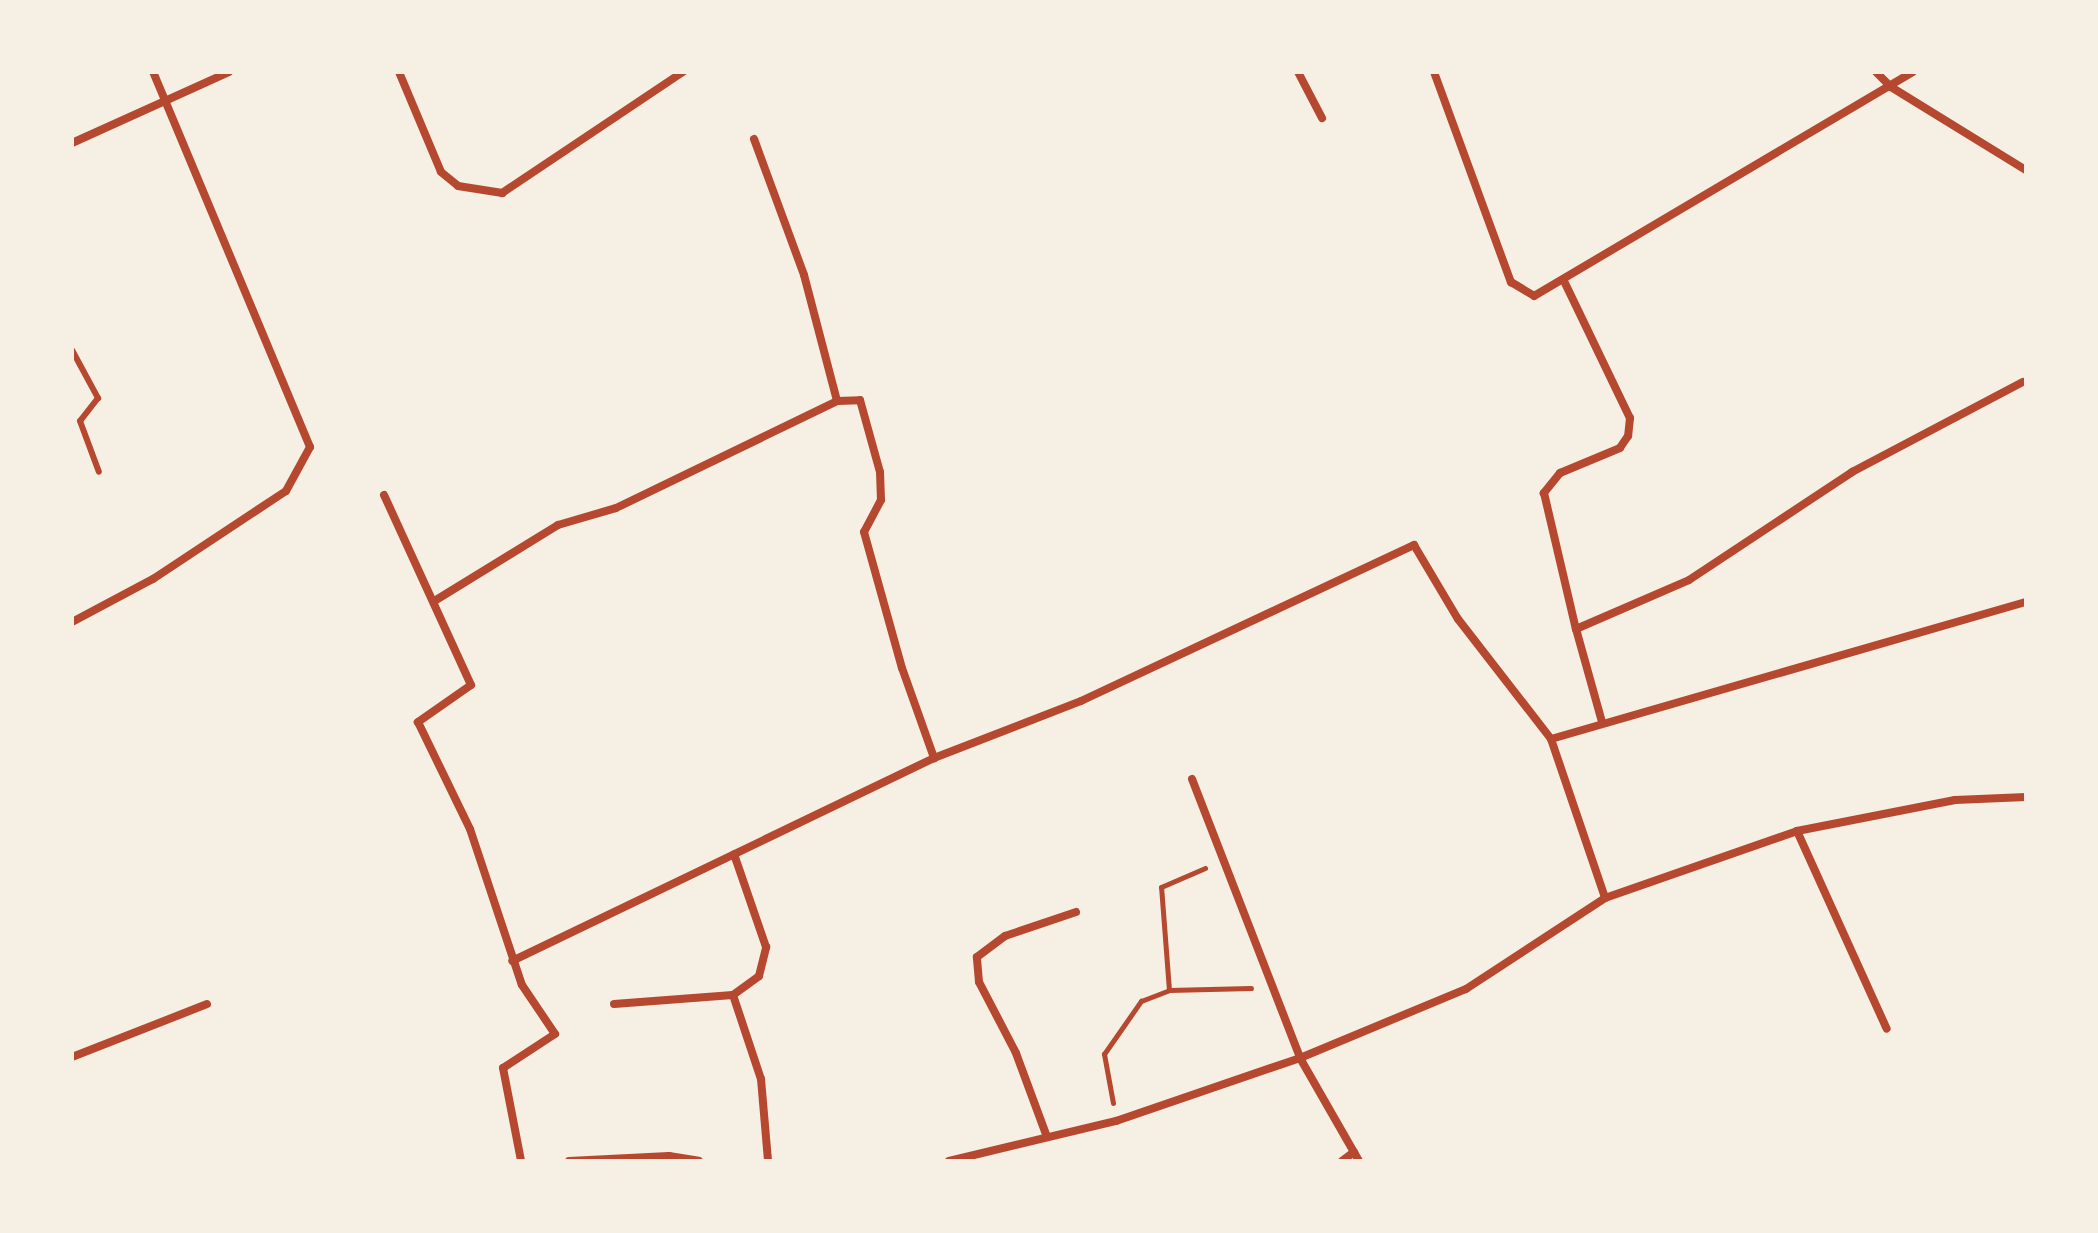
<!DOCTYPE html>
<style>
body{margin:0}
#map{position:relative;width:2098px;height:1233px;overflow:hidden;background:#f6efe4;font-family:Poppins,sans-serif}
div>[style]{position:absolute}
.path>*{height:5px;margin:-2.5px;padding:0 2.5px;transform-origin:2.5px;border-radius:2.5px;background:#b5482f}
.service>*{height:6px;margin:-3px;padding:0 3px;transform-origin:3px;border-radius:3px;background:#b5482f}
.minor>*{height:8px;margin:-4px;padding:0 4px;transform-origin:4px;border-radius:4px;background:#b5482f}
span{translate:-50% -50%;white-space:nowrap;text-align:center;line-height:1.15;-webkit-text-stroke:7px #f6efe4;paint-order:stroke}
.frame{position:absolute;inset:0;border:74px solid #f6efe4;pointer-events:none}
</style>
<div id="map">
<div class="path">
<i style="left:1169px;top:990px;width:103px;rotate:-94.4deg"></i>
<i style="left:1161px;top:887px;width:48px;rotate:-23.4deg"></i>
<i style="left:1113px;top:1103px;width:50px;rotate:-100.4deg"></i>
<i style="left:1104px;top:1054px;width:65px;rotate:-55.1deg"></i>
<i style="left:1141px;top:1001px;width:30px;rotate:-21deg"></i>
<i style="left:1169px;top:990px;width:82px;rotate:-1.4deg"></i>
</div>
<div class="service">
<i style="left:72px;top:350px;width:55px;rotate:61.6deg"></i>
<i style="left:98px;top:398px;width:29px;rotate:128deg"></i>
<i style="left:80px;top:421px;width:54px;rotate:69.6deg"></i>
</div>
<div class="minor">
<i style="left:399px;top:72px;width:108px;rotate:67.2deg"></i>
<i style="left:441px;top:172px;width:22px;rotate:39deg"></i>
<i style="left:458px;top:186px;width:45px;rotate:9deg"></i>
<i style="left:502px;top:193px;width:218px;rotate:-33.8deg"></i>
<i style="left:1298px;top:72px;width:52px;rotate:62.4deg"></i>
<i style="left:1434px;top:72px;width:224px;rotate:69.9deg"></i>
<i style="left:1511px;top:282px;width:27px;rotate:31deg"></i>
<i style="left:1534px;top:296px;width:440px;rotate:-30.6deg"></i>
<i style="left:1876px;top:72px;width:21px;rotate:45deg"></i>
<i style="left:1891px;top:87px;width:158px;rotate:31.6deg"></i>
<i style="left:754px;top:139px;width:145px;rotate:69.8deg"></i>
<i style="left:804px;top:275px;width:130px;rotate:75.3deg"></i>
<i style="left:72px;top:143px;width:172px;rotate:-24.3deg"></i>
<i style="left:1564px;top:281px;width:152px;rotate:64.3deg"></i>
<i style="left:1630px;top:418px;width:18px;rotate:96deg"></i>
<i style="left:1628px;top:436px;width:14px;rotate:124deg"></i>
<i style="left:1620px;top:448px;width:65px;rotate:157.4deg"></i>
<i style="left:1560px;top:473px;width:26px;rotate:129deg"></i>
<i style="left:1544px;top:493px;width:140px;rotate:76.8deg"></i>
<i style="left:384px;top:495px;width:209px;rotate:65.4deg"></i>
<i style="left:471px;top:685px;width:65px;rotate:145.1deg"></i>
<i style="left:418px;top:722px;width:119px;rotate:64.1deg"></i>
<i style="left:470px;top:829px;width:164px;rotate:71.6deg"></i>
<i style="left:522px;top:985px;width:59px;rotate:56deg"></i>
<i style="left:555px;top:1034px;width:62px;rotate:146.8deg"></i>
<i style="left:503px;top:1068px;width:95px;rotate:79deg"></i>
<i style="left:436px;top:600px;width:143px;rotate:-31.6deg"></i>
<i style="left:558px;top:525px;width:60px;rotate:-16.3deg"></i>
<i style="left:616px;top:508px;width:246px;rotate:-25.8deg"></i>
<i style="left:837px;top:401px;width:23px;rotate:-2deg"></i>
<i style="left:860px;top:400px;width:75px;rotate:74.5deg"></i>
<i style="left:880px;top:472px;width:28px;rotate:88deg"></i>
<i style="left:881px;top:500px;width:36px;rotate:118deg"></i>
<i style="left:864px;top:532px;width:141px;rotate:74.4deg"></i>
<i style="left:902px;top:668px;width:96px;rotate:70.4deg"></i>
<i style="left:934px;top:758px;width:468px;rotate:154.3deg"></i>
<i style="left:72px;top:622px;width:92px;rotate:-28deg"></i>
<i style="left:153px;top:579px;width:159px;rotate:-33.5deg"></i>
<i style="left:286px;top:491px;width:50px;rotate:-61.4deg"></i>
<i style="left:310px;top:447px;width:407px;rotate:-112.7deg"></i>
<i style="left:1602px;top:722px;width:97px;rotate:-105.6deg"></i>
<i style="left:1576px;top:629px;width:123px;rotate:-23.4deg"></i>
<i style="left:1689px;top:580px;width:196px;rotate:-33.5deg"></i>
<i style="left:1852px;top:472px;width:193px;rotate:-27.8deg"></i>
<i style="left:1551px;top:739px;width:494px;rotate:-16.1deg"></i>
<i style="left:934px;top:758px;width:158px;rotate:-21.2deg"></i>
<i style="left:1081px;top:701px;width:368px;rotate:-25.1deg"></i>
<i style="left:1414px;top:545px;width:86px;rotate:59.3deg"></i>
<i style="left:1458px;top:619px;width:152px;rotate:52.2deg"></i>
<i style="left:1551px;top:739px;width:168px;rotate:71.2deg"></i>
<i style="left:1192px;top:779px;width:299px;rotate:68.8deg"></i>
<i style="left:1300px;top:1058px;width:119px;rotate:60.2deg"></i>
<i style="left:1797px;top:831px;width:217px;rotate:65.6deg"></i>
<i style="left:733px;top:995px;width:32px;rotate:-36deg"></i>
<i style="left:759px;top:976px;width:30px;rotate:-76deg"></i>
<i style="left:766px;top:947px;width:98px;rotate:-109deg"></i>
<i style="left:614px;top:1004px;width:119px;rotate:-4.3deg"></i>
<i style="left:733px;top:995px;width:89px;rotate:71.6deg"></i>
<i style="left:761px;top:1079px;width:82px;rotate:85.1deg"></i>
<i style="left:72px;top:1057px;width:145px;rotate:-21.4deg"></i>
<i style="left:1047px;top:1137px;width:90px;rotate:-110.3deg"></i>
<i style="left:1016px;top:1053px;width:80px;rotate:-117.5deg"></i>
<i style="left:979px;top:982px;width:25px;rotate:-95deg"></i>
<i style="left:977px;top:957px;width:35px;rotate:-37deg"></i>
<i style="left:1005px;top:936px;width:75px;rotate:-18.7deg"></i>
<i style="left:569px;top:1161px;width:100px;rotate:-2.9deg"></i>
<i style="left:669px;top:1156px;width:30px;rotate:9deg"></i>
<i style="left:949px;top:1161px;width:172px;rotate:-13.5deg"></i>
<i style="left:1116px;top:1121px;width:194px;rotate:-18.9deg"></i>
<i style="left:1300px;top:1058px;width:180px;rotate:-22.6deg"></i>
<i style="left:1466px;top:989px;width:166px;rotate:-33.2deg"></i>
<i style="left:1605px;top:898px;width:203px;rotate:-19.2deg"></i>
<i style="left:1797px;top:831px;width:161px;rotate:-11.1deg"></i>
<i style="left:1955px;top:800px;width:71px;rotate:-2.4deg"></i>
<i style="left:1342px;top:1161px;width:15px;rotate:-37deg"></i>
</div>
<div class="frame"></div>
</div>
